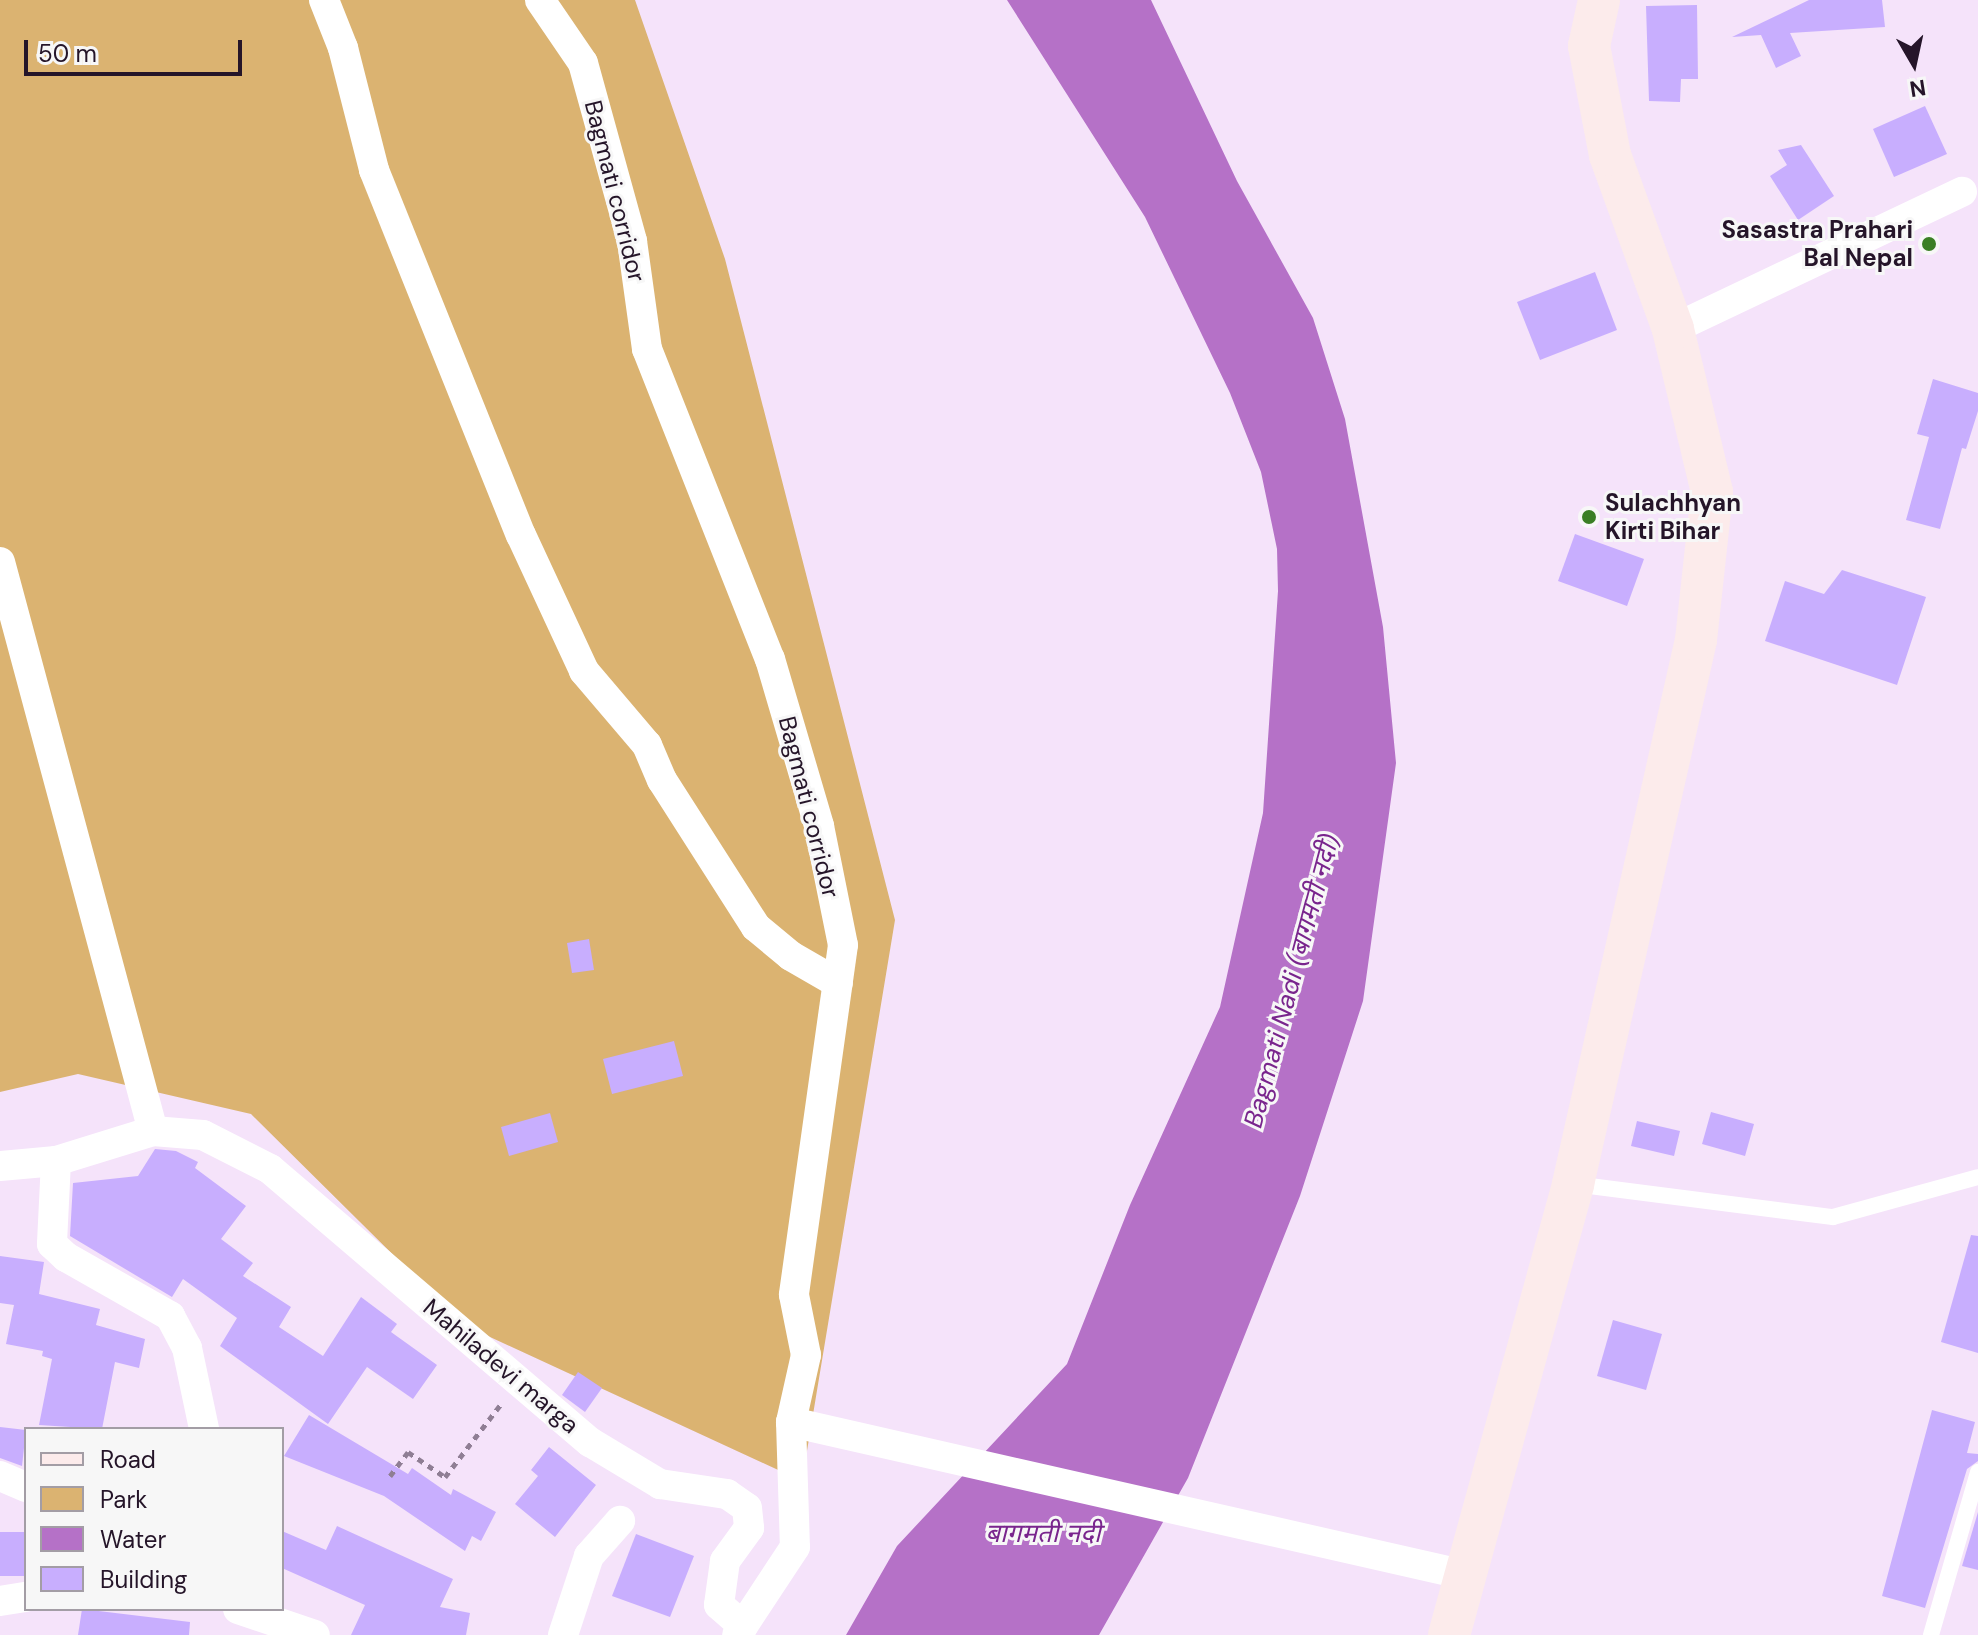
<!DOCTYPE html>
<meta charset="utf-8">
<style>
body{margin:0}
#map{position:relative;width:1978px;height:1635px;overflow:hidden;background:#f5e3fa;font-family:"DM Sans","Noto Sans Devanagari",sans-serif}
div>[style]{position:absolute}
.green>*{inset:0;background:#dbb371}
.water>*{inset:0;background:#b571c7}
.building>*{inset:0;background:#c8aefe}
.path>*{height:5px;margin-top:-2.5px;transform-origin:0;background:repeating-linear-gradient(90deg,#8f7e94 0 6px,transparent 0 12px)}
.lane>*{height:16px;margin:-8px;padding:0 8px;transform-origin:8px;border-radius:8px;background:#fff}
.street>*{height:30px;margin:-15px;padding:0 15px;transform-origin:15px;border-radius:15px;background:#fff}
.secondary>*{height:42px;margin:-21px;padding:0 21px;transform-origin:21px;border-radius:21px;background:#fcebeb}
.dots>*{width:22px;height:22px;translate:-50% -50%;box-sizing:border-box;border:4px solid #f7f7f7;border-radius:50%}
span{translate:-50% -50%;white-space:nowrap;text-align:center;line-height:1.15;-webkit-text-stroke:6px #f7f7f7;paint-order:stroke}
.street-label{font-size:24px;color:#251529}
.poi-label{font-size:24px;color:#251529;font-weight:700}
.right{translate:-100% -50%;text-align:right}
.left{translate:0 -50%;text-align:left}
.water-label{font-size:26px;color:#79258d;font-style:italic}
.legend{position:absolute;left:24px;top:1427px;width:260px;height:184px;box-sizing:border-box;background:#f7f7f7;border:2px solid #a39da5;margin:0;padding:10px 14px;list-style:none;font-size:24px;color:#251529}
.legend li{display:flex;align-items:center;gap:16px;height:40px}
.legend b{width:40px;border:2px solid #a39da5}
.north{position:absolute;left:1874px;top:24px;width:80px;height:80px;-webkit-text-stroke:6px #f7f7f7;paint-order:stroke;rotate:171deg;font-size:22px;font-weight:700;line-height:32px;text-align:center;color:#251529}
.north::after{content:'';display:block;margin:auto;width:28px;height:36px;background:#251529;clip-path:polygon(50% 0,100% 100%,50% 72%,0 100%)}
.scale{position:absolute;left:24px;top:40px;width:218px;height:36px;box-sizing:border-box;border:4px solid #251529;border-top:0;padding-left:10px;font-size:24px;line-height:28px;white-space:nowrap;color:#251529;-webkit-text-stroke:6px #f7f7f7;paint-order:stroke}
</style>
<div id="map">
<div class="green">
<i style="clip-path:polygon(0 0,635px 0,725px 259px,895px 920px,802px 1481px,464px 1325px,251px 1114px,78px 1074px,0 1092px)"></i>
</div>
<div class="water">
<i style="clip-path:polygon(1007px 0,1151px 0,1237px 181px,1313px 318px,1345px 419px,1383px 627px,1396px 763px,1363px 1001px,1300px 1196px,1188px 1478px,1099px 1635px,846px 1635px,897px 1546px,1067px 1364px,1130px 1205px,1220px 1007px,1263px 813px,1278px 591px,1277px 549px,1261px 472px,1230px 393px,1145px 217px)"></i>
</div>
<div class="building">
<i style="clip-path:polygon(1809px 0,1882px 0,1885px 27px,1790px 33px,1801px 56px,1776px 68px,1761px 35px,1732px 37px)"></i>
<i style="clip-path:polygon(1697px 5px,1698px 79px,1681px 79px,1680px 102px,1649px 101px,1646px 6px)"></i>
<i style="clip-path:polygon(1925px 106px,1947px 154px,1894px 177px,1873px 129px)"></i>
<i style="clip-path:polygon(1801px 145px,1834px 196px,1798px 220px,1770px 176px,1787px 165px,1778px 150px)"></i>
<i style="clip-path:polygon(1595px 272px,1617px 330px,1540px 360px,1517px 302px)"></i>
<i style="clip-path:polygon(1933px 379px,1978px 393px,1978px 411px,1966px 449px,1962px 448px,1940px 529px,1906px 520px,1929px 437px,1917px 434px)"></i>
<i style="clip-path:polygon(1575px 534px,1644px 559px,1627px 606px,1558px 581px)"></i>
<i style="clip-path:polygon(1842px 570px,1926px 597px,1897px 685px,1765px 641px,1785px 581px,1824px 594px)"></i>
<i style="clip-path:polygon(589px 939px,594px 970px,572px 973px,567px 943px)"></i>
<i style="clip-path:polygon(674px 1041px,683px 1076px,612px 1094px,603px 1059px)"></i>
<i style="clip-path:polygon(1711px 1112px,1754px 1124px,1745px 1156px,1702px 1144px)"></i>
<i style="clip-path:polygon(550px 1113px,558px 1142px,509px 1156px,501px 1127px)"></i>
<i style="clip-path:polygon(1637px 1121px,1680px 1131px,1674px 1156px,1631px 1146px)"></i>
<i style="clip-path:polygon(155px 1149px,176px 1151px,198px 1162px,195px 1168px,246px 1206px,221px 1239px,253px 1263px,243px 1276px,291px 1307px,279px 1327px,323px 1356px,361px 1297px,397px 1324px,391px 1332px,437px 1365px,413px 1399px,367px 1367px,328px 1424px,220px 1346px,237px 1318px,183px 1279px,172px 1297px,70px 1236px,73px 1183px,138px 1176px)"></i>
<i style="clip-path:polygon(1971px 1235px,1978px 1236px,1978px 1353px,1941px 1342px)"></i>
<i style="clip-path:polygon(0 1256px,44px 1262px,39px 1294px,100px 1309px,96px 1325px,145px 1339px,139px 1368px,115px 1362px,102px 1429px,39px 1425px,52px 1359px,42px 1356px,43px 1351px,6px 1344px,14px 1305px,0 1303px)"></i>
<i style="clip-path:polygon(1613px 1320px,1662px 1334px,1646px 1390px,1597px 1376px)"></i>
<i style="clip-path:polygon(578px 1372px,602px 1388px,585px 1412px,562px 1395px)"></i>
<i style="clip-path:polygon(1932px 1410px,1975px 1422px,1967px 1453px,1978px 1454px,1978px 1461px,1967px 1469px,1925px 1608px,1882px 1596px)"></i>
<i style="clip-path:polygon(309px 1415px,408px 1474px,412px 1468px,451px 1495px,453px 1489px,496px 1512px,481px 1541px,472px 1536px,465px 1551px,384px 1496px,284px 1456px)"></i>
<i style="clip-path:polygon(0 1427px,26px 1430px,22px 1466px,0 1458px)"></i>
<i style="clip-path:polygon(549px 1447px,596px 1485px,555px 1537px,515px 1504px,538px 1476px,531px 1470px)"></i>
<i style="clip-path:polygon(1978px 1512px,1978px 1570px,1962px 1566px)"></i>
<i style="clip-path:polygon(337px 1526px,453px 1579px,440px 1607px,470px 1613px,466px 1635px,351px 1635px,365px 1605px,282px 1568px,282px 1531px,326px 1550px)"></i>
<i style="clip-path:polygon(0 1532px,26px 1532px,26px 1576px,0 1576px)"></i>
<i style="clip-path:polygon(636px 1534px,694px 1556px,670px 1617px,612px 1596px)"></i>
<i style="clip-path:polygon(82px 1609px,190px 1622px,189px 1635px,78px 1635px)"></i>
</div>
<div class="path">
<i style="left:390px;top:1476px;width:30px;rotate:-53deg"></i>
<i style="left:408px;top:1452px;width:45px;rotate:34deg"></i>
<i style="left:445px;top:1477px;width:92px;rotate:-52.5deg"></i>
</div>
<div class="lane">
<i style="left:1574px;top:1184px;width:261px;rotate:7.3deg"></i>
<i style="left:1833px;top:1217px;width:150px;rotate:-15.4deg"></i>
<i style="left:1931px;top:1635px;width:170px;rotate:-73.9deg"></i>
</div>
<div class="street">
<i style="left:324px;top:0;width:52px;rotate:68.4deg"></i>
<i style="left:343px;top:48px;width:126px;rotate:75.7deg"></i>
<i style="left:374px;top:170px;width:393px;rotate:68.1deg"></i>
<i style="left:521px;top:535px;width:150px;rotate:65.1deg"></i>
<i style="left:584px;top:671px;width:97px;rotate:49.6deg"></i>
<i style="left:647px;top:745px;width:38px;rotate:67deg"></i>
<i style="left:662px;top:780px;width:174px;rotate:57.4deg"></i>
<i style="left:756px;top:927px;width:45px;rotate:39.6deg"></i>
<i style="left:791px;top:956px;width:54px;rotate:29.9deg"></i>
<i style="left:540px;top:0;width:76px;rotate:55.7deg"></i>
<i style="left:583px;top:63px;width:185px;rotate:74.6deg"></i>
<i style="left:632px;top:241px;width:109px;rotate:82.1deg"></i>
<i style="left:647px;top:349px;width:334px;rotate:68.4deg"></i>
<i style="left:770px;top:659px;width:174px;rotate:73.6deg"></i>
<i style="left:819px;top:826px;width:121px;rotate:78.6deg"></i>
<i style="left:843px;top:945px;width:353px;rotate:98deg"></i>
<i style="left:794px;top:1295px;width:61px;rotate:78.7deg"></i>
<i style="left:806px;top:1355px;width:69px;rotate:102.6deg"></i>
<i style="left:791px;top:1422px;width:125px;rotate:88.2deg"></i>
<i style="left:795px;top:1547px;width:105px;rotate:123.4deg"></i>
<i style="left:1673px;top:329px;width:320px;rotate:-25.4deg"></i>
<i style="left:0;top:562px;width:589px;rotate:74.95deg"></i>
<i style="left:56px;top:1161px;width:83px;rotate:92.8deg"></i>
<i style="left:52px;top:1244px;width:19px;rotate:43deg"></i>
<i style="left:66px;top:1257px;width:120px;rotate:29.6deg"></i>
<i style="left:170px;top:1316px;width:36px;rotate:62deg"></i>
<i style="left:187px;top:1348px;width:83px;rotate:78.1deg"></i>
<i style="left:0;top:1166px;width:56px;rotate:-5.1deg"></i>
<i style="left:56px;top:1161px;width:102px;rotate:-17.2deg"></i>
<i style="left:153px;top:1131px;width:50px;rotate:4.6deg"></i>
<i style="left:203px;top:1135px;width:75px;rotate:26.9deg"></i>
<i style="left:270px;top:1169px;width:421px;rotate:40.5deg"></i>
<i style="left:590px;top:1442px;width:82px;rotate:31deg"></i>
<i style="left:660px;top:1484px;width:68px;rotate:8.5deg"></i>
<i style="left:727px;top:1494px;width:24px;rotate:35deg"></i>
<i style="left:747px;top:1508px;width:20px;rotate:84deg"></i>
<i style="left:749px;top:1528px;width:41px;rotate:126deg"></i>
<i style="left:725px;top:1561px;width:44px;rotate:97.8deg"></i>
<i style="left:719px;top:1605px;width:32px;rotate:41deg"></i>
<i style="left:791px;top:1422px;width:691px;rotate:12.79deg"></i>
<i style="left:0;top:1476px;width:28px;rotate:23deg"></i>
<i style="left:0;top:1601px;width:26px;rotate:-9deg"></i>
<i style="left:238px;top:1609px;width:81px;rotate:18.7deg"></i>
<i style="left:563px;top:1635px;width:83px;rotate:-71.8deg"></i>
<i style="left:589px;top:1556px;width:47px;rotate:-48.5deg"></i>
</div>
<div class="secondary">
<i style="left:1449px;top:1635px;width:468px;rotate:-74.6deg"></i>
<i style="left:1573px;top:1184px;width:558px;rotate:-77.26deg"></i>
<i style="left:1696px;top:640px;width:149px;rotate:-83.8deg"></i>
<i style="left:1712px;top:492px;width:168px;rotate:-103.5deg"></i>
<i style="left:1673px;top:329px;width:185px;rotate:-109.9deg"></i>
<i style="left:1610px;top:155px;width:111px;rotate:-100.9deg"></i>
<i style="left:1589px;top:46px;width:47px;rotate:-77.7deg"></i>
</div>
<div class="dots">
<i style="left:1929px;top:244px;background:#3a7f24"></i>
<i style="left:1589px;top:517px;background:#3a7f24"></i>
</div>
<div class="street-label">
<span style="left:615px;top:191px;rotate:76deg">Bagmati corridor</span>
<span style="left:809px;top:807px;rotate:76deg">Bagmati corridor</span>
<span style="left:501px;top:1366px;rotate:40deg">Mahiladevi marga</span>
</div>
<div class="poi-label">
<span class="right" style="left:1913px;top:244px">Sasastra Prahari<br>Bal Nepal</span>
<span class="left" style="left:1605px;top:517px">Sulachhyan<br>Kirti Bihar</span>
</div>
<div class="water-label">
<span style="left:1292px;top:981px;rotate:-75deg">Bagmati Nadi (बागमती नदी)</span>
<span style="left:1043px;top:1534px">बागमती नदी</span>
</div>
<ul class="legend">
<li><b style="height:10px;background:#fcebeb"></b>Road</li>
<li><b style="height:22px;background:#dbb371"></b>Park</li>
<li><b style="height:22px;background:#b571c7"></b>Water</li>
<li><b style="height:22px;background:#c8aefe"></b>Building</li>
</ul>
<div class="north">N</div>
<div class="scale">50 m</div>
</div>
